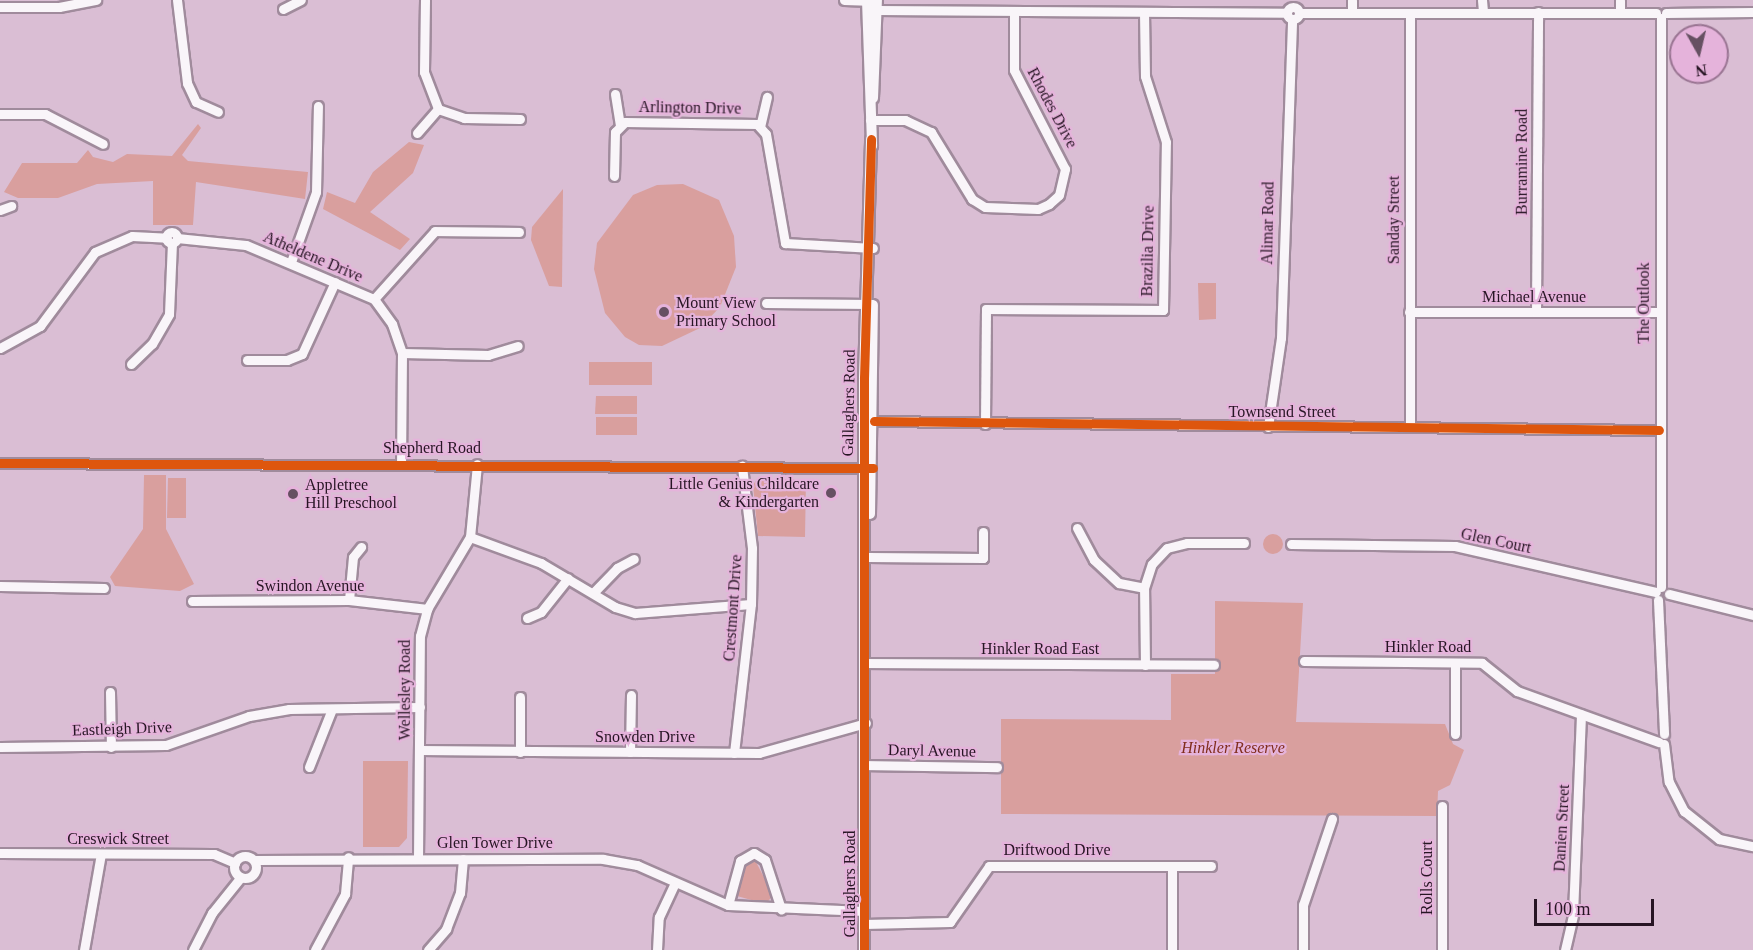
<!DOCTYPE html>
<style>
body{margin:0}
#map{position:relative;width:1753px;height:950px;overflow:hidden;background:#dabed4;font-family:Georgia,serif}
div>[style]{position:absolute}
.green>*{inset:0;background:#d99f9e}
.round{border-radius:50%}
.roads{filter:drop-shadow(2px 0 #a08b9c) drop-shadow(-2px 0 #a08b9c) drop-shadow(0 2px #a08b9c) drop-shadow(0 -2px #a08b9c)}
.minor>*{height:9px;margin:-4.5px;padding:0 4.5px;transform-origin:4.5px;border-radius:4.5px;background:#f9f5f9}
.minor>.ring{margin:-4.5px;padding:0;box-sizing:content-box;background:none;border:9px solid #f9f5f9;border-radius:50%}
.tertiary>*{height:10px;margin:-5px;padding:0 5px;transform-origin:5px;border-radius:5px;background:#f9f5f9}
.cycleway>*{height:9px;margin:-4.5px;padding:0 4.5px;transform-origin:4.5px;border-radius:4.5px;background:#de560d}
.dots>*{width:16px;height:16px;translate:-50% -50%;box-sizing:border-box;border:3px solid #e5b3db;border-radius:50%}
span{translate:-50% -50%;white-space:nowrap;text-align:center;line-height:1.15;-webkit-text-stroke:4.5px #e5b3db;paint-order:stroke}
.street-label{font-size:16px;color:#271524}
.poi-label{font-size:16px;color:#271524}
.left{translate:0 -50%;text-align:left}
.right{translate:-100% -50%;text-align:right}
.park-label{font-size:16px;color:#812e1d;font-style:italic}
.north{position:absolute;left:1669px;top:24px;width:60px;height:60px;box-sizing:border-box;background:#e5b3db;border:2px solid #997492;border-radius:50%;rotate:172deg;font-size:16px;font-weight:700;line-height:24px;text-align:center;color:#271524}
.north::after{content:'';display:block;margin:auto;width:21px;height:27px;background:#665062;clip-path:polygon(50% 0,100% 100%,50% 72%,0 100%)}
.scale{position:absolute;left:1534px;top:899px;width:120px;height:27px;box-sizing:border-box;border:3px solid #271524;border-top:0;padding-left:8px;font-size:18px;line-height:21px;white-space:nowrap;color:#271524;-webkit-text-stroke:4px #e5b3db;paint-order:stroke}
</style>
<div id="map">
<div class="green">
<i style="clip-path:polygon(198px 124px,201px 128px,182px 155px,188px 161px,308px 172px,305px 199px,196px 182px,193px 225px,153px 225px,153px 181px,97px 184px,58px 198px,18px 198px,4px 192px,22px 163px,77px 163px,88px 150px,93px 157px,113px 162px,127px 154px,172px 156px)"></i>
<i style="clip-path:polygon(409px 142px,424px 145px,413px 173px,370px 212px,410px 239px,400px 250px,323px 209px,327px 192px,355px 203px,373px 172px)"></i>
<i style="clip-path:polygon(683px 184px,719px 200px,734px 236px,736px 267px,720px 307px,700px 328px,662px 346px,639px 345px,625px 337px,605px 313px,594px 269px,597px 243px,633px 195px,657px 185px)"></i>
<i style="clip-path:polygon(563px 189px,562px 287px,549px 286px,531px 240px,532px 227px)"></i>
<i style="clip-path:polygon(1198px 283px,1216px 283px,1216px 319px,1199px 320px)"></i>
<i style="clip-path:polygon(589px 362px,652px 362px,652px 385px,589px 385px)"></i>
<i style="clip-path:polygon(596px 396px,637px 396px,637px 414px,595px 414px)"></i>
<i style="clip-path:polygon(596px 417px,637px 417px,637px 435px,596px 435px)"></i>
<i style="clip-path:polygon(144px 475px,166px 475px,166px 529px,194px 584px,180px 591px,115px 586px,110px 577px,143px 529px)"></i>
<i style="clip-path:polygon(168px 478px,186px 478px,186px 518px,167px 518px)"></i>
<i style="clip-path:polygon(757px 479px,806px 479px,805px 537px,758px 536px,753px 485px)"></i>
<i class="round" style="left:1263px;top:534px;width:20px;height:20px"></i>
<i style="clip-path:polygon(1215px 601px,1303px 603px,1296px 722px,1445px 724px,1453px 744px,1464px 750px,1450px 785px,1438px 791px,1437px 816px,1001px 814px,1001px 719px,1171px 720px,1171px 674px,1215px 674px)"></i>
<i style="clip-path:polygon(363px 761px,408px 761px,407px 838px,399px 847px,363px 847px)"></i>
<i style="clip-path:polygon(755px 860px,773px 895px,766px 904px,737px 896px,745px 864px)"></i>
</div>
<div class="roads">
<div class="minor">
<i style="left:177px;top:0;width:84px;rotate:83.1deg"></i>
<i style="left:187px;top:83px;width:21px;rotate:65deg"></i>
<i style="left:196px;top:102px;width:24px;rotate:24deg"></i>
<i style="left:425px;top:0;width:72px;rotate:90.8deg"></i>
<i style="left:424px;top:72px;width:40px;rotate:69deg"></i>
<i style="left:438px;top:109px;width:28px;rotate:19deg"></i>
<i style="left:464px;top:118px;width:56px;rotate:1deg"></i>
<i style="left:844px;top:0;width:23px;rotate:2deg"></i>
<i style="left:1482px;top:0;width:12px;rotate:85deg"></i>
<i style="left:1620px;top:0;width:12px;rotate:90deg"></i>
<i class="ring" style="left:1287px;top:7px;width:3px;height:3px"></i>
<i style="left:0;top:7px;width:59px"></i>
<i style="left:59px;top:7px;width:38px;rotate:-11deg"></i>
<i style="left:283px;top:9px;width:20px;rotate:-27deg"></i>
<i style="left:877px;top:10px;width:409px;rotate:0.4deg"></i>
<i style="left:1299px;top:13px;width:357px"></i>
<i style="left:1352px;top:13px;width:13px;rotate:-90deg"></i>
<i style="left:1666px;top:13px;width:87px;rotate:-0.7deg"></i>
<i style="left:1661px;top:18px;width:569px;rotate:90deg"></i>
<i style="left:615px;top:94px;width:31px;rotate:81deg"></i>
<i style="left:0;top:114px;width:45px"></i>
<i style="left:45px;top:114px;width:65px;rotate:27.3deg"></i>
<i style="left:870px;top:120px;width:35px"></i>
<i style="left:905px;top:120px;width:29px;rotate:25deg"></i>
<i style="left:931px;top:132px;width:79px;rotate:58.5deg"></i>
<i style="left:972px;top:199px;width:15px;rotate:32deg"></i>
<i style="left:985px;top:207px;width:53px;rotate:2.2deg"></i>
<i style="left:1038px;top:209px;width:12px;rotate:-24deg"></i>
<i style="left:1049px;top:204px;width:13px;rotate:-42deg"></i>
<i style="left:1059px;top:195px;width:27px;rotate:-77deg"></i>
<i style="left:1065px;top:169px;width:111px;rotate:-117.3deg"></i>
<i style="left:1014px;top:70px;width:57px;rotate:-90deg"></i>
<i style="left:760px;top:127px;width:31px;rotate:-77deg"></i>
<i style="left:417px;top:133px;width:32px;rotate:-49deg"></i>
<i style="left:614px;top:176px;width:44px;rotate:-88.7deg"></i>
<i style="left:615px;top:132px;width:14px;rotate:-45deg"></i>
<i style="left:625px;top:122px;width:132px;rotate:0.9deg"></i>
<i style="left:757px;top:124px;width:13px;rotate:48deg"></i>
<i style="left:766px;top:134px;width:111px;rotate:80.1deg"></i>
<i style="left:785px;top:243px;width:88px;rotate:3.3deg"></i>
<i style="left:0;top:210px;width:12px;rotate:-20deg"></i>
<i class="ring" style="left:166.5px;top:232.5px;width:2px;height:2px"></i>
<i style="left:177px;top:238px;width:69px;rotate:5.8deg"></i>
<i style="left:246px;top:245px;width:139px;rotate:22.9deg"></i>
<i style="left:374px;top:299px;width:31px;rotate:54deg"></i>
<i style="left:392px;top:324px;width:31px;rotate:71deg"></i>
<i style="left:402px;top:353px;width:110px;rotate:90.5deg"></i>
<i style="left:291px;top:262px;width:74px;rotate:-70.3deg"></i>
<i style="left:316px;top:192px;width:86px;rotate:-88.7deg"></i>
<i style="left:374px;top:299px;width:91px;rotate:-48.1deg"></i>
<i style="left:435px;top:231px;width:84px;rotate:0.7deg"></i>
<i style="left:766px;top:303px;width:105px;rotate:0.5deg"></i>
<i style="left:1409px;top:312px;width:249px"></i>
<i style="left:1536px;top:312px;width:300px;rotate:-89.6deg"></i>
<i style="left:0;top:348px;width:46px;rotate:-28.8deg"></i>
<i style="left:40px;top:326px;width:92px;rotate:-53.4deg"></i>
<i style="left:95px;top:252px;width:40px;rotate:-23.4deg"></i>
<i style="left:132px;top:236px;width:35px;rotate:3deg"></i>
<i style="left:402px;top:353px;width:86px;rotate:1.3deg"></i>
<i style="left:488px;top:355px;width:31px;rotate:-17deg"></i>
<i style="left:247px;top:360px;width:40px"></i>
<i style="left:287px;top:360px;width:16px;rotate:-22deg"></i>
<i style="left:302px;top:354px;width:79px;rotate:-65.4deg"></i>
<i style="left:131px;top:364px;width:29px;rotate:-44deg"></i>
<i style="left:152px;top:344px;width:34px;rotate:-60deg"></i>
<i style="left:169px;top:314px;width:71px;rotate:-87.6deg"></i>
<i style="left:874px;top:421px;width:785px;rotate:0.66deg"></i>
<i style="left:985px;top:424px;width:115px;rotate:-89.5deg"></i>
<i style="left:986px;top:309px;width:177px;rotate:0.3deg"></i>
<i style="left:1163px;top:310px;width:168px;rotate:-89deg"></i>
<i style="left:1166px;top:142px;width:69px;rotate:-107.7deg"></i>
<i style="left:1145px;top:76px;width:63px;rotate:-90.9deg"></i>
<i style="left:1268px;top:427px;width:90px;rotate:-81.7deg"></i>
<i style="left:1281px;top:338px;width:319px;rotate:-88deg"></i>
<i style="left:1410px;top:427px;width:414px;rotate:-90deg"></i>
<i style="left:0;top:463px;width:864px;rotate:0.33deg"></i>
<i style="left:1077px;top:528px;width:36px;rotate:62deg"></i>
<i style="left:1094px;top:560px;width:34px;rotate:43deg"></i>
<i style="left:1119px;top:583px;width:25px;rotate:11deg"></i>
<i style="left:470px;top:537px;width:76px;rotate:20.1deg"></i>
<i style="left:541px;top:563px;width:86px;rotate:30.7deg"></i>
<i style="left:615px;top:607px;width:21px;rotate:17deg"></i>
<i style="left:635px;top:613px;width:116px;rotate:-4.4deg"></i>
<i style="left:1291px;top:544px;width:164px;rotate:0.7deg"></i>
<i style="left:1455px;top:546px;width:206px;rotate:12.9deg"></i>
<i style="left:868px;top:557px;width:115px;rotate:0.5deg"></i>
<i style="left:983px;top:558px;width:26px;rotate:-90deg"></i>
<i style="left:0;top:586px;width:104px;rotate:1.1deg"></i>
<i style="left:593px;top:593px;width:35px;rotate:-46deg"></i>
<i style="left:617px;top:568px;width:19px;rotate:-28deg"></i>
<i style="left:1669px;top:594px;width:87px;rotate:14deg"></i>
<i style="left:349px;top:600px;width:43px;rotate:-84.7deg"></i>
<i style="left:353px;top:557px;width:13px;rotate:-51deg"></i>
<i style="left:1658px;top:600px;width:134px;rotate:87.4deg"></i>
<i style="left:192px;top:601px;width:157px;rotate:-0.4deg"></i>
<i style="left:349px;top:600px;width:79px;rotate:6.6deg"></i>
<i style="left:527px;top:618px;width:15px;rotate:-23deg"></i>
<i style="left:541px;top:612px;width:43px;rotate:-51.5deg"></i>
<i style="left:1304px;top:661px;width:178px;rotate:0.6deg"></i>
<i style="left:1482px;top:663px;width:45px;rotate:38.7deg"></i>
<i style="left:1517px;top:691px;width:151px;rotate:19.8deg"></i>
<i style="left:866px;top:663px;width:348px;rotate:0.3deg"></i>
<i style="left:1455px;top:663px;width:71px;rotate:90deg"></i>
<i style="left:1145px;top:665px;width:77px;rotate:-90.7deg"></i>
<i style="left:1144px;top:588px;width:25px;rotate:-72deg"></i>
<i style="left:1152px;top:564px;width:22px;rotate:-47deg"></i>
<i style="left:1167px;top:548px;width:21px;rotate:-14deg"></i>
<i style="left:1187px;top:543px;width:57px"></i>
<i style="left:110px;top:692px;width:55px;rotate:89deg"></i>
<i style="left:1664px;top:744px;width:38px;rotate:83deg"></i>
<i style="left:1669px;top:782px;width:33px;rotate:63deg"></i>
<i style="left:1684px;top:811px;width:45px;rotate:38.7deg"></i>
<i style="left:1719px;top:839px;width:35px;rotate:12deg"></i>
<i style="left:0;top:747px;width:166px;rotate:-0.7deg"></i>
<i style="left:166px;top:745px;width:88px;rotate:-19.3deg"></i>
<i style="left:249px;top:716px;width:41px;rotate:-9.9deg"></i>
<i style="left:289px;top:709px;width:131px;rotate:-0.9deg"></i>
<i style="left:420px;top:750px;width:339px;rotate:0.5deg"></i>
<i style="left:759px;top:753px;width:111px;rotate:-15.7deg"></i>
<i style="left:520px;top:752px;width:55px;rotate:-90deg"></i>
<i style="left:630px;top:752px;width:57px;rotate:-89deg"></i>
<i style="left:734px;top:753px;width:150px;rotate:-83.5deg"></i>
<i style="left:751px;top:604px;width:56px;rotate:-89deg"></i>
<i style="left:752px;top:548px;width:83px;rotate:-97deg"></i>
<i style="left:866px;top:765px;width:131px;rotate:0.9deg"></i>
<i style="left:309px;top:767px;width:62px;rotate:-68.4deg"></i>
<i style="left:0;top:853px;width:214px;rotate:0.3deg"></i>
<i style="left:214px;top:854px;width:23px;rotate:23deg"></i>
<i class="ring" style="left:234px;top:856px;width:13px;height:13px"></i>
<i style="left:418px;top:858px;width:222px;rotate:-89.5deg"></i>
<i style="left:420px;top:636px;width:28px;rotate:-75deg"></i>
<i style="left:427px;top:609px;width:84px;rotate:-59.2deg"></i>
<i style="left:470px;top:537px;width:73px;rotate:-84.5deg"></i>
<i style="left:254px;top:860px;width:349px;rotate:-0.2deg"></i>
<i style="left:603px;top:859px;width:35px;rotate:10deg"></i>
<i style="left:637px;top:865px;width:99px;rotate:23.7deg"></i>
<i style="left:728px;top:905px;width:136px;rotate:2.5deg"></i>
<i style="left:728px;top:905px;width:46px;rotate:-74.7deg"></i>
<i style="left:740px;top:861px;width:16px;rotate:-30deg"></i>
<i style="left:754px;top:853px;width:13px;rotate:32deg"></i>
<i style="left:765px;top:860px;width:52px;rotate:71.9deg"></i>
<i style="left:864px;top:924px;width:86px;rotate:-1.3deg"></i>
<i style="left:950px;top:922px;width:68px;rotate:-55.1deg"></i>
<i style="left:989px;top:866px;width:222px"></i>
<i style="left:84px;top:950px;width:97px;rotate:-80deg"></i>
<i style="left:193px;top:950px;width:42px;rotate:-62.8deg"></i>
<i style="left:212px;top:913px;width:46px;rotate:-51.1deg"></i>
<i style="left:315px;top:950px;width:64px;rotate:-61.8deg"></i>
<i style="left:345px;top:894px;width:37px;rotate:-85deg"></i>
<i style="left:428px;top:950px;width:28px;rotate:-49deg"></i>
<i style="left:446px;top:929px;width:39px;rotate:-69deg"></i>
<i style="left:460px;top:893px;width:34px;rotate:-85deg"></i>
<i style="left:657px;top:950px;width:33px;rotate:-87deg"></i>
<i style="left:659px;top:917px;width:38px;rotate:-65deg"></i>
<i style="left:1172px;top:950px;width:84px;rotate:-90deg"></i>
<i style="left:1303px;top:950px;width:45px;rotate:-90deg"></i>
<i style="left:1303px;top:905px;width:91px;rotate:-71.4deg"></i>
<i style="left:1442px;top:950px;width:144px;rotate:-90deg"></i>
<i style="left:1565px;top:950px;width:37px;rotate:-77deg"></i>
<i style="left:1573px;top:914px;width:200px;rotate:-87.7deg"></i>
</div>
<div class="tertiary">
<i style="left:867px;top:0;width:146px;rotate:88deg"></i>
<i style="left:873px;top:98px;width:98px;rotate:-87.7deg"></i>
<i style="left:870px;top:514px;width:209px;rotate:-89.2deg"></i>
<i style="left:864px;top:950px;width:572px;rotate:-90deg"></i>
<i style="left:864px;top:378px;width:239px;rotate:-88.3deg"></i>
</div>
</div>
<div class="cycleway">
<i style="left:874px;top:421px;width:785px;rotate:0.66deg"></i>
<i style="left:0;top:463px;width:873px;rotate:0.33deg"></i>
<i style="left:864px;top:950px;width:572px;rotate:-90deg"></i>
<i style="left:864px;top:378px;width:239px;rotate:-88.3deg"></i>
</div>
<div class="dots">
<i style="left:664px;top:312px;background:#665062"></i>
<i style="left:831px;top:493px;background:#665062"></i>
<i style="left:293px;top:494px;background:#665062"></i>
</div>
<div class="street-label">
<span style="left:690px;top:108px;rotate:1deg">Arlington Drive</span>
<span style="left:1052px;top:108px;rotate:62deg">Rhodes Drive</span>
<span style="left:1522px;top:162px;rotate:-90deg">Burramine Road</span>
<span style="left:1394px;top:220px;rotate:-90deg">Sanday Street</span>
<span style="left:1268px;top:223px;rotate:-89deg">Alimar Road</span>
<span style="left:1148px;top:251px;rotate:-89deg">Brazilia Drive</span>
<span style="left:313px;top:257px;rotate:23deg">Atheldene Drive</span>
<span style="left:1534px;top:297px">Michael Avenue</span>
<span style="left:1644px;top:303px;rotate:-90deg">The Outlook</span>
<span style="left:849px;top:403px;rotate:-89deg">Gallaghers Road</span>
<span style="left:1282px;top:412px">Townsend Street</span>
<span style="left:432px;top:448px">Shepherd Road</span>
<span style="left:1496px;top:541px;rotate:12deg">Glen Court</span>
<span style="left:310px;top:586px">Swindon Avenue</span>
<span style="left:733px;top:608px;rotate:-86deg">Crestmont Drive</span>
<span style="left:1428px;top:647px">Hinkler Road</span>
<span style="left:1040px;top:649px">Hinkler Road East</span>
<span style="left:405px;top:690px;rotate:-90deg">Wellesley Road</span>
<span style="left:122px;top:729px;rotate:-2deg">Eastleigh Drive</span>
<span style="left:645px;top:737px">Snowden Drive</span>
<span style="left:932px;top:751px;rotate:1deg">Daryl Avenue</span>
<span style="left:1562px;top:828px;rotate:-87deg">Danien Street</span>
<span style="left:118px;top:839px">Creswick Street</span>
<span style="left:495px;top:843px">Glen Tower Drive</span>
<span style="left:1057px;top:850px">Driftwood Drive</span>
<span style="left:1427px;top:878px;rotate:-90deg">Rolls Court</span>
<span style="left:850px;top:884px;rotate:-90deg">Gallaghers Road</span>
</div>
<div class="poi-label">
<span class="left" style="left:676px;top:312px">Mount View<br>Primary School</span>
<span class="right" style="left:819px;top:493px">Little Genius Childcare<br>&amp; Kindergarten</span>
<span class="left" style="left:305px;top:494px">Appletree<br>Hill Preschool</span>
</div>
<div class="park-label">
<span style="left:1233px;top:748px">Hinkler Reserve</span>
</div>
<div class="north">N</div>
<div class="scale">100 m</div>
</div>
